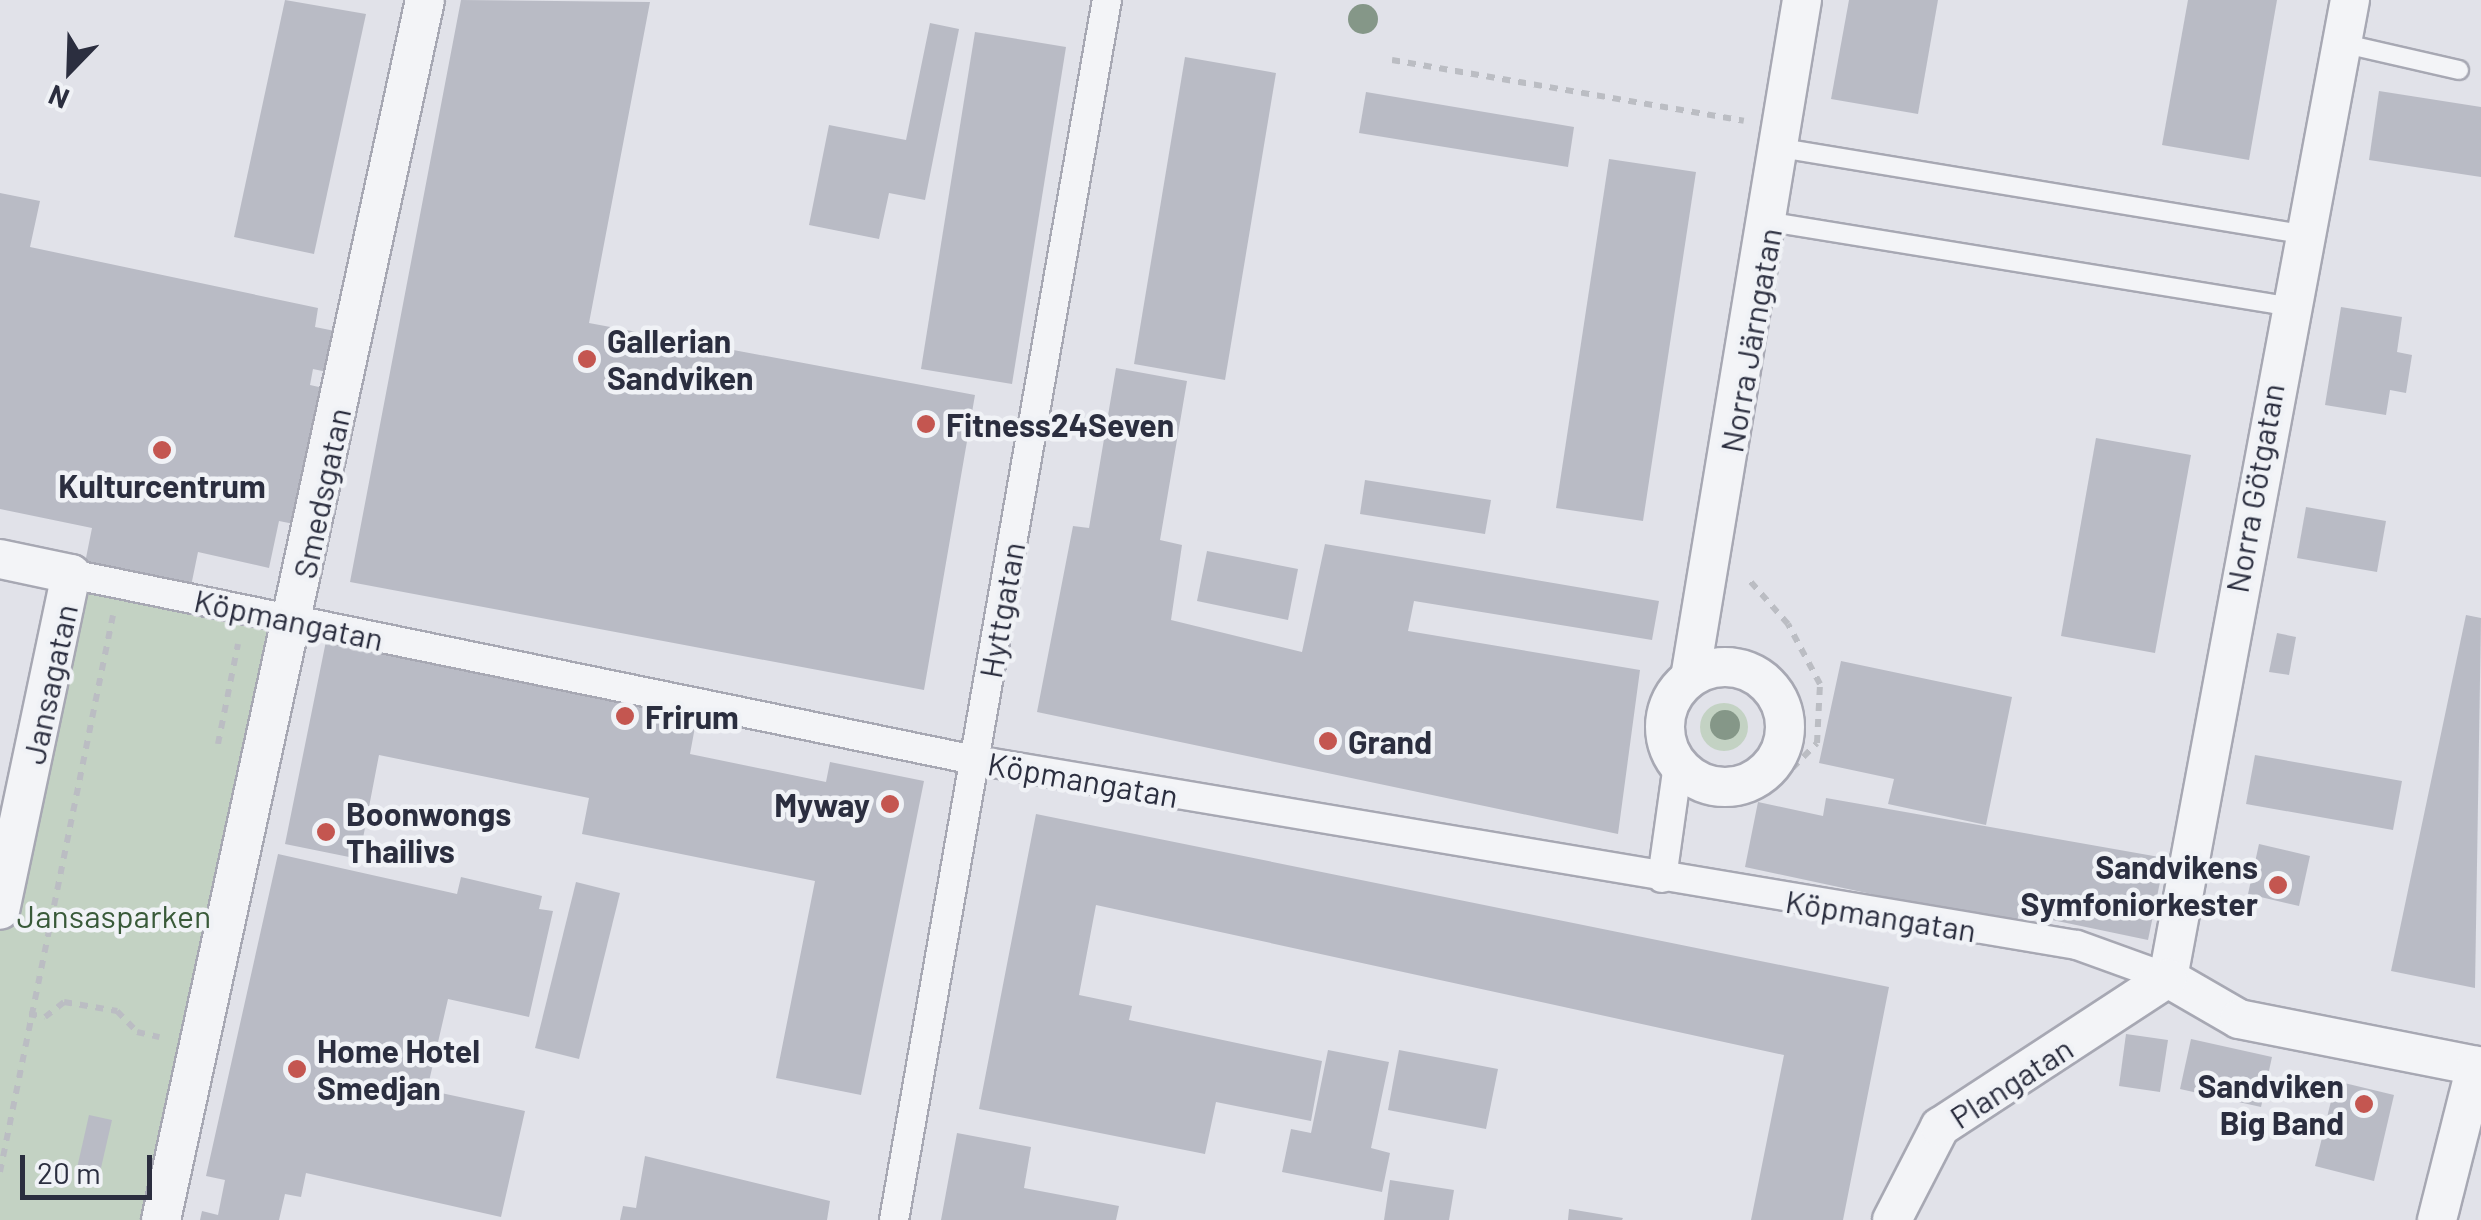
<!DOCTYPE html>
<meta charset="utf-8">
<style>
body{margin:0}
#map{position:relative;width:2481px;height:1220px;overflow:hidden;background:#e1e2e9;font-family:Barlow,sans-serif}
div>[style]{position:absolute}
.green>*{inset:0;background:#c3d2c3}
.round{border-radius:50%}
.building>*{inset:0;background:#b9bbc5}
.path>*{height:6px;margin-top:-3px;transform-origin:0;background:repeating-linear-gradient(90deg,#bbbdc3 0 8px,transparent 0 16px)}
.roads{filter:drop-shadow(2px 0 #a7a8b3) drop-shadow(-2px 0 #a7a8b3) drop-shadow(0 2px #a7a8b3) drop-shadow(0 -2px #a7a8b3)}
.service>*{height:18px;margin:-9px;padding:0 9px;transform-origin:9px;border-radius:9px;background:#f3f4f7}
.pedestrian>*{height:28px;margin:-14px;padding:0 14px;transform-origin:14px;border-radius:14px;background:#f3f4f7}
.minor>*{height:38px;margin:-19px;padding:0 19px;transform-origin:19px;border-radius:19px;background:#f3f4f7}
.minor>.ring{margin:-19px;padding:0;box-sizing:content-box;background:none;border:38px solid #f3f4f7;border-radius:50%}
.trees>*{width:30px;height:30px;margin:-15px;border-radius:50%;background:#859788}
.dots>*{width:28px;height:28px;translate:-50% -50%;box-sizing:border-box;border:5px solid #f0f2f6;border-radius:50%}
span{translate:-50% -50%;white-space:nowrap;text-align:center;line-height:1.15;-webkit-text-stroke:9px #f0f2f6;paint-order:stroke}
.street-label{font-size:32px;color:#2b2e3f}
.poi-label{font-size:32px;color:#2b2e3f;font-weight:700}
.left{translate:0 -50%;text-align:left}
.right{translate:-100% -50%;text-align:right}
.park-label{font-size:32px;color:#395a39}
.north{position:absolute;left:20px;top:20px;width:100px;height:100px;-webkit-text-stroke:8px #f0f2f6;paint-order:stroke;rotate:203deg;font-size:28px;font-weight:700;line-height:40px;text-align:center;color:#2b2e3f}
.north::after{content:'';display:block;margin:auto;width:35px;height:45px;background:#2b2e3f;clip-path:polygon(50% 0,100% 100%,50% 72%,0 100%)}
.scale{position:absolute;left:20px;top:1155px;width:132px;height:45px;box-sizing:border-box;border:5px solid #2b2e3f;border-top:0;padding-left:12px;font-size:30px;line-height:35px;white-space:nowrap;color:#2b2e3f;-webkit-text-stroke:8px #f0f2f6;paint-order:stroke}
</style>
<div id="map">
<div class="green">
<i style="clip-path:polygon(71px 574px,293px 620px,161px 1220px,0 1220px,0 910px)"></i>
<i class="round" style="left:1700px;top:703px;width:48px;height:48px"></i>
</div>
<div class="building">
<i style="clip-path:polygon(285px 0,366px 14px,314px 254px,234px 237px)"></i>
<i style="clip-path:polygon(461px 0,650px 2px,589px 323px,975px 395px,924px 690px,350px 582px)"></i>
<i style="clip-path:polygon(1849px 0,1938px 0,1918px 114px,1831px 99px)"></i>
<i style="clip-path:polygon(2188px 0,2277px 0,2249px 160px,2162px 145px)"></i>
<i style="clip-path:polygon(930px 23px,959px 29px,925px 200px,889px 193px,879px 239px,809px 225px,829px 125px,906px 140px)"></i>
<i style="clip-path:polygon(975px 32px,1066px 47px,1012px 384px,921px 369px)"></i>
<i style="clip-path:polygon(1185px 57px,1276px 73px,1225px 380px,1134px 364px)"></i>
<i style="clip-path:polygon(2379px 91px,2481px 107px,2481px 177px,2369px 160px)"></i>
<i style="clip-path:polygon(1366px 92px,1574px 127px,1568px 167px,1359px 133px)"></i>
<i style="clip-path:polygon(1609px 159px,1696px 172px,1643px 521px,1556px 508px)"></i>
<i style="clip-path:polygon(0 193px,40px 201px,30px 247px,318px 308px,315px 327px,335px 331px,327px 372px,313px 369px,310px 385px,337px 391px,309px 527px,279px 521px,269px 568px,198px 552px,190px 591px,84px 568px,92px 528px,0 509px)"></i>
<i style="clip-path:polygon(2341px 307px,2402px 317px,2397px 352px,2412px 355px,2406px 393px,2390px 390px,2386px 415px,2325px 405px)"></i>
<i style="clip-path:polygon(1116px 368px,1187px 381px,1160px 540px,1182px 545px,1171px 620px,1302px 652px,1325px 544px,1659px 601px,1652px 640px,1414px 601px,1408px 631px,1640px 670px,1618px 834px,1037px 712px,1073px 526px,1089px 528px)"></i>
<i style="clip-path:polygon(2096px 438px,2191px 455px,2155px 653px,2061px 636px)"></i>
<i style="clip-path:polygon(1365px 480px,1491px 500px,1485px 534px,1360px 514px)"></i>
<i style="clip-path:polygon(2306px 507px,2386px 521px,2377px 572px,2297px 558px)"></i>
<i style="clip-path:polygon(1207px 551px,1298px 569px,1288px 620px,1197px 601px)"></i>
<i style="clip-path:polygon(2466px 615px,2481px 618px,2475px 988px,2391px 971px)"></i>
<i style="clip-path:polygon(2277px 633px,2296px 637px,2289px 675px,2269px 672px)"></i>
<i style="clip-path:polygon(326px 641px,697px 716px,690px 754px,826px 782px,830px 762px,924px 781px,861px 1095px,776px 1078px,815px 881px,582px 834px,589px 798px,379px 755px,359px 859px,285px 844px)"></i>
<i style="clip-path:polygon(1841px 661px,2012px 697px,1986px 825px,1888px 804px,1894px 779px,1819px 763px)"></i>
<i style="clip-path:polygon(2255px 755px,2402px 781px,2393px 830px,2246px 804px)"></i>
<i style="clip-path:polygon(1826px 798px,2165px 858px,2148px 940px,2019px 913px,2016px 925px,1745px 867px,1758px 802px,1823px 816px)"></i>
<i style="clip-path:polygon(1036px 814px,1889px 987px,1843px 1220px,1751px 1220px,1784px 1055px,1096px 905px,1079px 995px,1132px 1006px,1129px 1020px,1322px 1061px,1311px 1121px,1216px 1102px,1205px 1154px,979px 1109px)"></i>
<i style="clip-path:polygon(2259px 844px,2310px 856px,2299px 906px,2248px 894px)"></i>
<i style="clip-path:polygon(278px 854px,457px 894px,461px 877px,542px 896px,539px 909px,553px 911px,529px 1017px,448px 999px,427px 1090px,525px 1111px,501px 1217px,306px 1173px,301px 1197px,285px 1194px,279px 1220px,200px 1220px,202px 1211px,218px 1215px,225px 1180px,206px 1176px)"></i>
<i style="clip-path:polygon(576px 882px,620px 893px,579px 1059px,535px 1048px)"></i>
<i style="clip-path:polygon(2126px 1034px,2168px 1040px,2160px 1092px,2119px 1086px)"></i>
<i style="clip-path:polygon(2191px 1039px,2272px 1057px,2261px 1107px,2180px 1089px)"></i>
<i style="clip-path:polygon(1328px 1050px,1389px 1062px,1371px 1148px,1390px 1153px,1382px 1192px,1282px 1172px,1291px 1129px,1311px 1133px)"></i>
<i style="clip-path:polygon(1399px 1050px,1498px 1069px,1486px 1129px,1388px 1110px)"></i>
<i style="clip-path:polygon(2336px 1081px,2394px 1095px,2374px 1181px,2315px 1166px)"></i>
<i style="clip-path:polygon(89px 1115px,112px 1120px,98px 1181px,75px 1177px)"></i>
<i style="clip-path:polygon(957px 1133px,1031px 1147px,1024px 1188px,1119px 1206px,1116px 1220px,941px 1220px)"></i>
<i style="clip-path:polygon(645px 1156px,830px 1201px,827px 1220px,620px 1220px,623px 1206px,636px 1208px)"></i>
<i style="clip-path:polygon(1390px 1180px,1454px 1190px,1449px 1220px,1384px 1220px)"></i>
<i style="clip-path:polygon(1569px 1209px,1623px 1218px,1622px 1220px,1568px 1220px)"></i>
</div>
<div class="path">
<i style="left:1392px;top:60px;width:357px;rotate:9.8deg"></i>
<i style="left:1649px;top:743px;width:47px;rotate:-83.9deg"></i>
<i style="left:218px;top:744px;width:102px;rotate:-78.7deg"></i>
<i style="left:1707px;top:798px;width:63px;rotate:-6.3deg"></i>
<i style="left:1770px;top:791px;width:67px;rotate:-45.6deg"></i>
<i style="left:1817px;top:743px;width:59px;rotate:-87.1deg"></i>
<i style="left:1820px;top:684px;width:68px;rotate:-118.1deg"></i>
<i style="left:1788px;top:624px;width:57px;rotate:-131.5deg"></i>
<i style="left:29px;top:1014px;width:16px;rotate:11deg"></i>
<i style="left:45px;top:1017px;width:24px;rotate:-38deg"></i>
<i style="left:64px;top:1002px;width:54px;rotate:9.6deg"></i>
<i style="left:117px;top:1011px;width:29px;rotate:46deg"></i>
<i style="left:137px;top:1032px;width:23px;rotate:13deg"></i>
<i style="left:0;top:1172px;width:568px;rotate:-78.53deg"></i>
</div>
<div class="roads">
<div class="service">
<i style="left:2341px;top:43px;width:121px;rotate:12.9deg"></i>
<i style="left:1781px;top:148px;width:527px;rotate:9.39deg"></i>
<i style="left:1771px;top:222px;width:522px;rotate:9.26deg"></i>
</div>
<div class="pedestrian">
<i style="left:71px;top:574px;width:923px;rotate:11.63deg"></i>
<i style="left:975px;top:760px;width:1117px;rotate:9.53deg"></i>
<i style="left:2077px;top:945px;width:97px;rotate:19.9deg"></i>
<i style="left:1662px;top:878px;width:115px;rotate:-82deg"></i>
<i style="left:894px;top:1220px;width:1238px;rotate:-80.1deg"></i>
</div>
<div class="minor">
<i style="left:0;top:559px;width:73px;rotate:11.9deg"></i>
<i style="left:71px;top:574px;width:343px;rotate:101.9deg"></i>
<i class="ring" style="left:1665px;top:667px;width:82px;height:82px"></i>
<i style="left:1690px;top:678px;width:687px;rotate:-80.62deg"></i>
<i style="left:2168px;top:978px;width:995px;rotate:-79.46deg"></i>
<i style="left:2168px;top:978px;width:82px;rotate:30deg"></i>
<i style="left:2239px;top:1019px;width:247px;rotate:11.2deg"></i>
<i style="left:161px;top:1220px;width:1248px;rotate:-77.79deg"></i>
<i style="left:1892px;top:1220px;width:105px;rotate:-62.7deg"></i>
<i style="left:1940px;top:1127px;width:272px;rotate:-33.2deg"></i>
<i style="left:2437px;top:1220px;width:159px;rotate:-75.8deg"></i>
</div>
</div>
<div class="trees">
<i style="left:1363px;top:19px"></i>
<i style="left:1725px;top:725px"></i>
</div>
<div class="dots">
<i style="left:587px;top:359px;background:#c45650"></i>
<i style="left:926px;top:424px;background:#c45650"></i>
<i style="left:162px;top:450px;background:#c45650"></i>
<i style="left:625px;top:716px;background:#c45650"></i>
<i style="left:1328px;top:741px;background:#c45650"></i>
<i style="left:890px;top:804px;background:#c45650"></i>
<i style="left:326px;top:832px;background:#c45650"></i>
<i style="left:2278px;top:885px;background:#c45650"></i>
<i style="left:297px;top:1069px;background:#c45650"></i>
<i style="left:2364px;top:1104px;background:#c45650"></i>
</div>
<div class="street-label">
<span style="left:1750px;top:340px;rotate:-80deg">Norra Järngatan</span>
<span style="left:2254px;top:488px;rotate:-80deg">Norra Götgatan</span>
<span style="left:321px;top:493px;rotate:-78deg">Smedsgatan</span>
<span style="left:1001px;top:610px;rotate:-80deg">Hyttgatan</span>
<span style="left:289px;top:619px;rotate:12deg">Köpmangatan</span>
<span style="left:49px;top:684px;rotate:-78deg">Jansagatan</span>
<span style="left:1083px;top:779px;rotate:10deg">Köpmangatan</span>
<span style="left:1881px;top:915px;rotate:9deg">Köpmangatan</span>
<span style="left:2011px;top:1082px;rotate:-33deg">Plangatan</span>
</div>
<div class="poi-label">
<span class="left" style="left:607px;top:359px">Gallerian<br>Sandviken</span>
<span class="left" style="left:946px;top:424px">Fitness24Seven</span>
<span style="left:162px;top:485px">Kulturcentrum</span>
<span class="left" style="left:645px;top:716px">Frirum</span>
<span class="left" style="left:1348px;top:741px">Grand</span>
<span class="right" style="left:870px;top:804px">Myway</span>
<span class="left" style="left:346px;top:832px">Boonwongs<br>Thailivs</span>
<span class="right" style="left:2258px;top:885px">Sandvikens<br>Symfoniorkester</span>
<span class="left" style="left:317px;top:1069px">Home Hotel<br>Smedjan</span>
<span class="right" style="left:2344px;top:1104px">Sandviken<br>Big Band</span>
</div>
<div class="park-label">
<span style="left:114px;top:915px">Jansasparken</span>
</div>
<div class="north">N</div>
<div class="scale">20 m</div>
</div>
